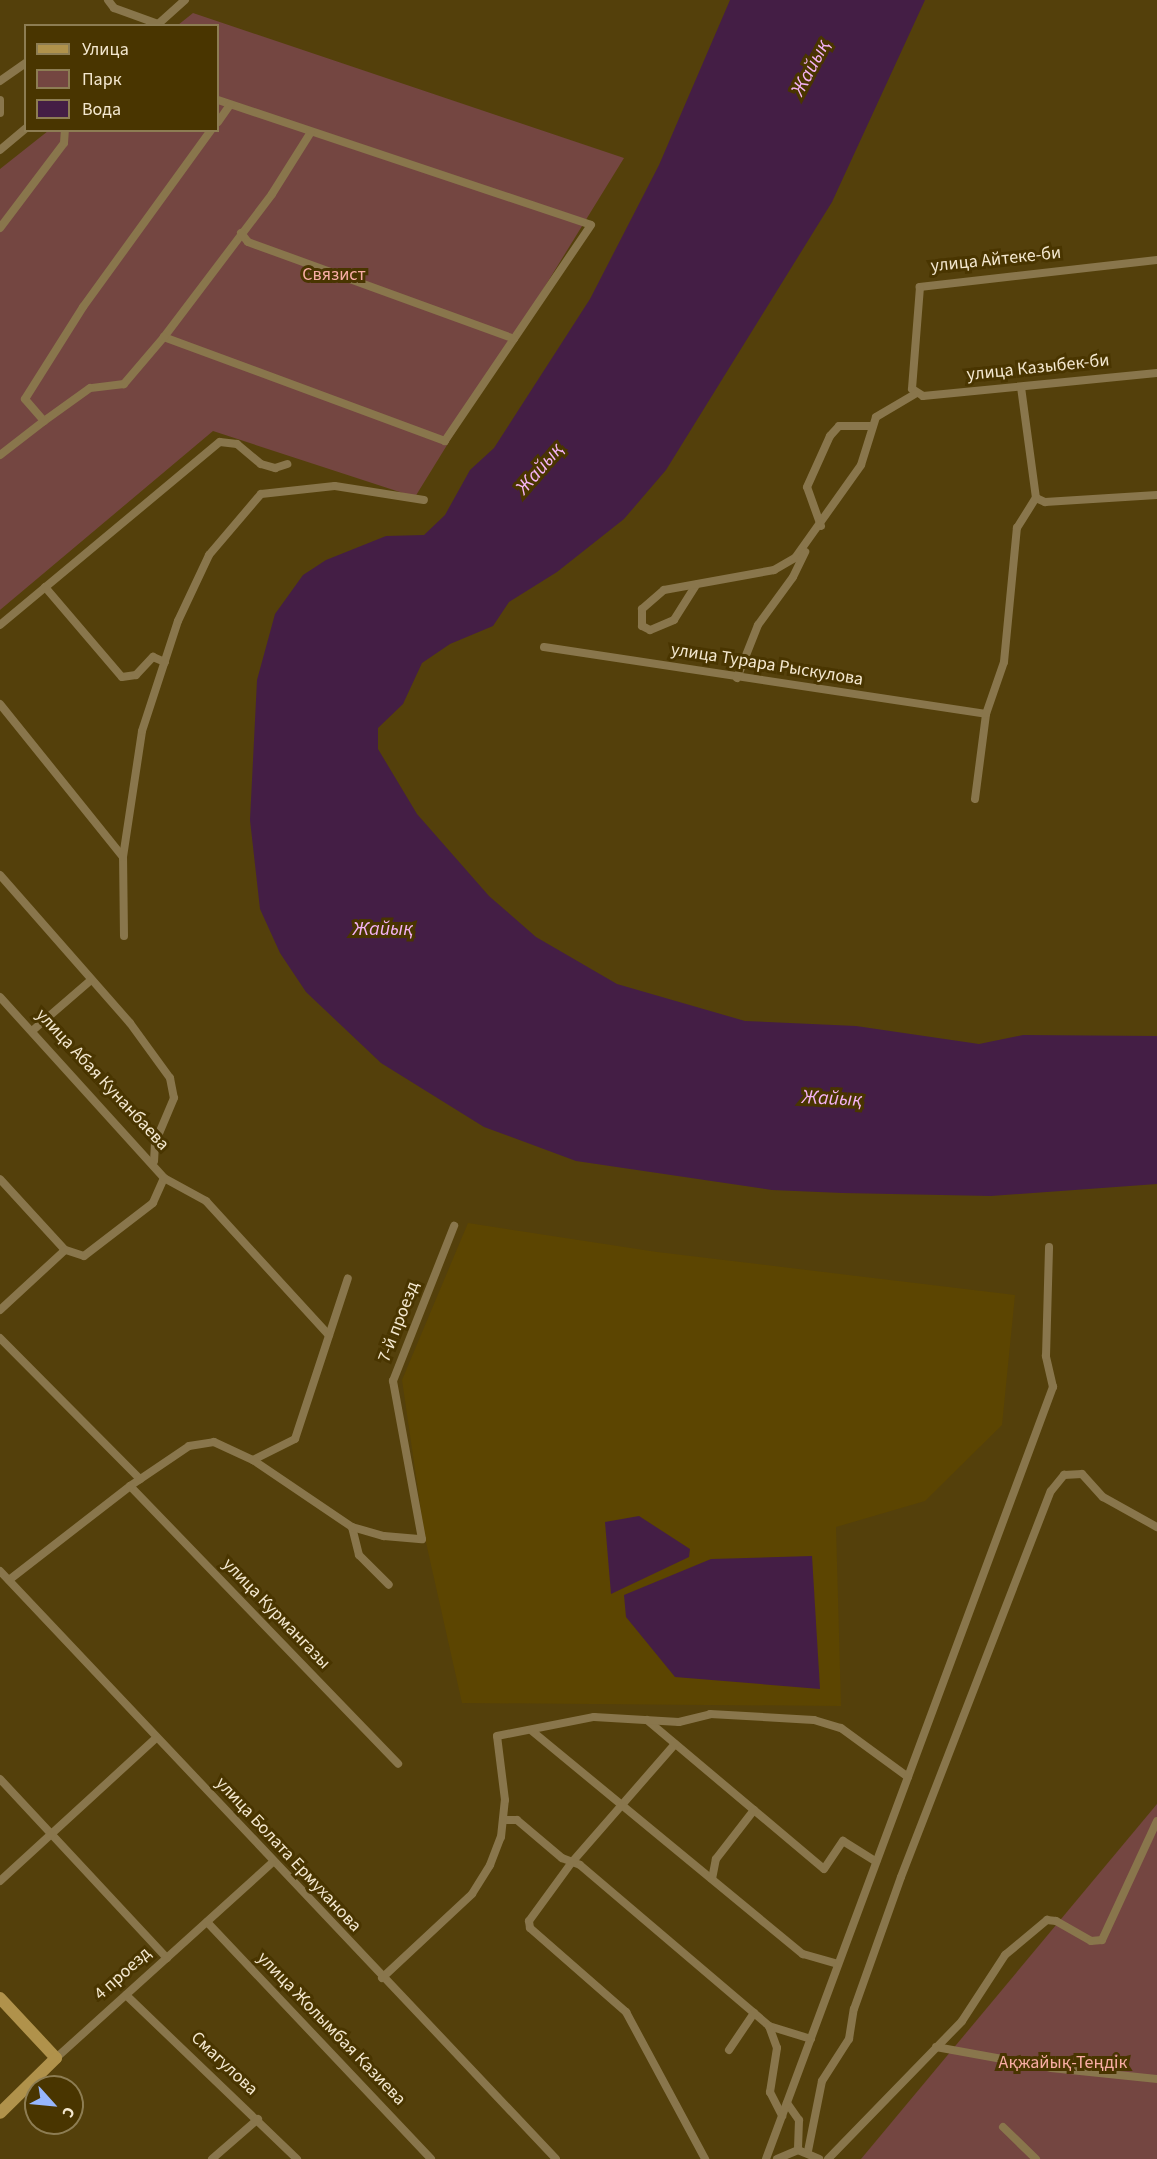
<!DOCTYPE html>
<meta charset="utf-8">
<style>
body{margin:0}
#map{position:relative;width:1157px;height:2159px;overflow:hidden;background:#54400b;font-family:"Source Sans 3",sans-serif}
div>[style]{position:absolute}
.built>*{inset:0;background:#5c4501}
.green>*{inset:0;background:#744641}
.water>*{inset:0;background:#441e45}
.street>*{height:8px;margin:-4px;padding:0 4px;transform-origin:4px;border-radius:4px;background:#89764c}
.secondary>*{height:12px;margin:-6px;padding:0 6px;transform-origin:6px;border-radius:6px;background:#b0924b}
span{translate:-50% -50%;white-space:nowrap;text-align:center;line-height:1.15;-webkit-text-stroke:6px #493500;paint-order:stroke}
.street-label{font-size:18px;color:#f4e8cf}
.park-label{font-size:18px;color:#f8ada4}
.water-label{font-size:20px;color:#f4b3f4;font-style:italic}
.legend{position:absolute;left:24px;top:24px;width:195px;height:108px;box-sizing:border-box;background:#493500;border:2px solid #8d7d53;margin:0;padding:8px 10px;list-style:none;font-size:18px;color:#f4e8cf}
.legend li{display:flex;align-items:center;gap:12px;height:30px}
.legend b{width:30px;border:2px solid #8d7d53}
.north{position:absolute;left:24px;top:2075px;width:60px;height:60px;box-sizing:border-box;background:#493500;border:2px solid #8d7d53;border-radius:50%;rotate:117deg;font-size:16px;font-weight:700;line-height:24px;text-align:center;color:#f4e8cf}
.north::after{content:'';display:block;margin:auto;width:21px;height:27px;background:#97b6fd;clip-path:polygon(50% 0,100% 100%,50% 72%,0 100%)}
</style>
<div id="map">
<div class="built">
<i style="clip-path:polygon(468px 1223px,657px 1252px,1015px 1295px,1002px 1425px,925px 1501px,836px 1527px,841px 1706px,462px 1703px,425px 1538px,402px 1380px)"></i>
</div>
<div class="green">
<i style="clip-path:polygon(193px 13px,624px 158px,415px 497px,213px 431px,0 610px,0 169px,48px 131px,218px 130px,218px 26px,178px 25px)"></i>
<i style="clip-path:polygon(1157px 1804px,1157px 2159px,861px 2159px)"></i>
</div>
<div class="water">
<i style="clip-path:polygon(730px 0,925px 0,832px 202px,666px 470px,624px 519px,557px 572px,509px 602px,493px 626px,450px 644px,422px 663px,403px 704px,378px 728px,378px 749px,417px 814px,489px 896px,536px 937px,617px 984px,745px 1021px,856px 1026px,979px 1044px,1023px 1035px,1157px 1036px,1157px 1184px,991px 1196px,842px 1193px,772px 1190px,576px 1161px,484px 1127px,381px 1063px,306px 992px,280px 953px,260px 909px,250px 820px,257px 680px,275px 614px,303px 575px,326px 560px,386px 536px,424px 535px,445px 515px,470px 470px,494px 448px,590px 299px,659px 165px)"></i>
<i style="clip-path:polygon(639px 1516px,690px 1549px,689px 1557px,611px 1594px,605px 1522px)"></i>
<i style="clip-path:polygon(812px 1556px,820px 1689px,675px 1677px,626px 1617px,624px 1595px,711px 1559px)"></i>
</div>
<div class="street">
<i style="left:108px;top:0;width:10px;rotate:53deg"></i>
<i style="left:114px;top:8px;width:47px;rotate:20deg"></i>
<i style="left:156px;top:26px;width:39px;rotate:-42deg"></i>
<i style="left:0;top:81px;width:32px;rotate:-35deg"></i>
<i style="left:0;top:100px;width:13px;rotate:90deg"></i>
<i style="left:218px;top:100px;width:393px;rotate:18.5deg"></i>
<i style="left:591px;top:225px;width:261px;rotate:124.1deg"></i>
<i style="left:445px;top:441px;width:300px;rotate:-159.7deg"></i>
<i style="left:164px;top:337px;width:179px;rotate:-52.9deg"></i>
<i style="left:272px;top:194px;width:73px;rotate:-57.8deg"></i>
<i style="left:218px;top:122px;width:21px;rotate:-55deg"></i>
<i style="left:0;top:150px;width:34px;rotate:-40deg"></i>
<i style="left:0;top:228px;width:106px;rotate:-53deg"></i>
<i style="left:64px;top:143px;width:13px;rotate:-86deg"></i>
<i style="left:241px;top:233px;width:11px;rotate:52deg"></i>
<i style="left:248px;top:242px;width:283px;rotate:20deg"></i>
<i style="left:1157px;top:260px;width:239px;rotate:173.5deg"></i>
<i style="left:920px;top:287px;width:102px;rotate:94.5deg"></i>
<i style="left:912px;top:389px;width:13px;rotate:32deg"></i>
<i style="left:923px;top:396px;width:235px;rotate:-5.6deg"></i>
<i style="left:164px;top:337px;width:62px;rotate:130.4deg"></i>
<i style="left:124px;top:384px;width:34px;rotate:173deg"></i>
<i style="left:90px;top:388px;width:57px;rotate:144.3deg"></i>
<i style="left:44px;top:421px;width:29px;rotate:-131deg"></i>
<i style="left:25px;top:399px;width:109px;rotate:-57.8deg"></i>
<i style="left:83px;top:307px;width:218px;rotate:-54.1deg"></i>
<i style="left:0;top:455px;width:56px;rotate:-37.7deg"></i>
<i style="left:1036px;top:498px;width:10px;rotate:24deg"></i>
<i style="left:1045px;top:502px;width:112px;rotate:-3.6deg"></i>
<i style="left:821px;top:526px;width:41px;rotate:-109.7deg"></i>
<i style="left:807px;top:487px;width:56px;rotate:-65.7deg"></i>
<i style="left:830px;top:436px;width:13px;rotate:-48deg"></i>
<i style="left:839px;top:426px;width:33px"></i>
<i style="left:696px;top:585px;width:41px;rotate:122.2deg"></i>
<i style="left:674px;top:620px;width:26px;rotate:157deg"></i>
<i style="left:650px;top:630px;width:9px;rotate:-153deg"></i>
<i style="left:642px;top:626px;width:17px;rotate:-90deg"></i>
<i style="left:642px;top:609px;width:29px;rotate:-41deg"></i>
<i style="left:664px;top:590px;width:112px;rotate:-10.3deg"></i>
<i style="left:774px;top:570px;width:24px;rotate:-30deg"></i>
<i style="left:795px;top:558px;width:114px;rotate:-54.6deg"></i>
<i style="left:861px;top:465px;width:50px;rotate:-72.6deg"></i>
<i style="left:876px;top:417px;width:45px;rotate:-30.5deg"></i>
<i style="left:45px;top:587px;width:118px;rotate:49.5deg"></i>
<i style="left:122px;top:677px;width:14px;rotate:-8deg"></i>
<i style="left:136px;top:675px;width:25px;rotate:-47deg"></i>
<i style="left:153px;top:657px;width:13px;rotate:23deg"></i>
<i style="left:0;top:625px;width:286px;rotate:-39.8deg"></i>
<i style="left:220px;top:442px;width:17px;rotate:7deg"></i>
<i style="left:237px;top:444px;width:31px;rotate:40deg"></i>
<i style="left:261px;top:464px;width:15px;rotate:16deg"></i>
<i style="left:275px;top:468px;width:13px;rotate:-18deg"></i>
<i style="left:544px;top:647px;width:447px;rotate:8.6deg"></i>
<i style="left:737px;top:678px;width:57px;rotate:-68.4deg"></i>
<i style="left:758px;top:625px;width:59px;rotate:-53.9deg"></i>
<i style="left:793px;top:577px;width:28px;rotate:-64deg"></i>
<i style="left:0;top:704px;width:196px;rotate:51.2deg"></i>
<i style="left:975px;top:799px;width:86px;rotate:-82.6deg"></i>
<i style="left:986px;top:714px;width:55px;rotate:-70.9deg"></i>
<i style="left:1004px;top:662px;width:135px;rotate:-84.5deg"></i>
<i style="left:1017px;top:528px;width:36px;rotate:-58deg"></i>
<i style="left:1036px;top:498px;width:112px;rotate:-97.7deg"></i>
<i style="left:0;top:875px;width:197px;rotate:48.7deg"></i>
<i style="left:130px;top:1023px;width:68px;rotate:54deg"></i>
<i style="left:170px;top:1078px;width:20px;rotate:79deg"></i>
<i style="left:174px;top:1098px;width:49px;rotate:112.9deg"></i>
<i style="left:155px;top:1143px;width:18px;rotate:93deg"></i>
<i style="left:124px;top:936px;width:79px;rotate:-90.7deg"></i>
<i style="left:123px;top:857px;width:127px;rotate:-81.4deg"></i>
<i style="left:142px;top:731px;width:116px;rotate:-71.9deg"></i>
<i style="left:178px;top:621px;width:73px;rotate:-64.8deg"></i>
<i style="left:209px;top:555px;width:80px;rotate:-49.6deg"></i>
<i style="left:261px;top:494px;width:74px;rotate:-6.2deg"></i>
<i style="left:335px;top:486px;width:90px;rotate:8.9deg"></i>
<i style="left:0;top:997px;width:244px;rotate:47.8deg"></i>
<i style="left:164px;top:1178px;width:27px;rotate:114deg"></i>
<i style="left:153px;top:1203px;width:87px;rotate:142.5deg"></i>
<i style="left:84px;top:1256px;width:20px;rotate:-162deg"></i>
<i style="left:65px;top:1250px;width:96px;rotate:-132.5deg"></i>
<i style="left:32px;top:1031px;width:78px;rotate:-40.8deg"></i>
<i style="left:164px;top:1178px;width:48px;rotate:28.7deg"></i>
<i style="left:206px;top:1201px;width:182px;rotate:47.5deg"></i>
<i style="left:0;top:1310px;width:88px;rotate:-42.7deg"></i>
<i style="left:0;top:1338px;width:199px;rotate:45.2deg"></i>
<i style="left:253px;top:1460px;width:47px;rotate:-26.6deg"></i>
<i style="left:295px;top:1439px;width:169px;rotate:-71.8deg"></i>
<i style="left:130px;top:1486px;width:386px;rotate:46deg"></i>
<i style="left:352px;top:1527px;width:29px;rotate:76deg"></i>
<i style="left:359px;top:1555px;width:42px;rotate:45deg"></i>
<i style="left:0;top:1571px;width:809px;rotate:46.6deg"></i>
<i style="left:9px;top:1580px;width:153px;rotate:-37.8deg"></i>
<i style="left:130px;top:1486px;width:71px;rotate:-34.1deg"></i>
<i style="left:189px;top:1446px;width:25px;rotate:-9deg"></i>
<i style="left:214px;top:1442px;width:43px;rotate:24.8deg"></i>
<i style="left:253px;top:1460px;width:120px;rotate:34.1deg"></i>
<i style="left:352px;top:1527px;width:33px;rotate:16deg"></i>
<i style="left:384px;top:1536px;width:38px;rotate:5deg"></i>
<i style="left:422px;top:1539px;width:161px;rotate:-100.4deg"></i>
<i style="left:393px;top:1381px;width:167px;rotate:-68.5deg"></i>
<i style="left:647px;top:1720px;width:231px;rotate:40.1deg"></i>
<i style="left:824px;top:1869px;width:34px;rotate:-56deg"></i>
<i style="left:843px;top:1841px;width:39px;rotate:32deg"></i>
<i style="left:532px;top:1731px;width:351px;rotate:39.5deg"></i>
<i style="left:803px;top:1954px;width:36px;rotate:16deg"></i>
<i style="left:675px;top:1744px;width:157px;rotate:131.1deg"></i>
<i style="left:572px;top:1862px;width:73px;rotate:126.1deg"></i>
<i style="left:529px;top:1921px;width:7px;rotate:82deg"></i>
<i style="left:530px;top:1928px;width:128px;rotate:41.2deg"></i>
<i style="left:626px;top:2012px;width:167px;rotate:61.7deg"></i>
<i style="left:0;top:1779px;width:245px;rotate:47deg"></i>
<i style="left:503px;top:1820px;width:14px"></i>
<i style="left:517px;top:1820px;width:59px;rotate:40.2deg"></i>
<i style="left:562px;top:1858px;width:19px;rotate:21deg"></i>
<i style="left:580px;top:1865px;width:248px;rotate:40.4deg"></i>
<i style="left:769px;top:2026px;width:44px;rotate:17.2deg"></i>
<i style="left:712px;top:1879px;width:20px;rotate:-79deg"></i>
<i style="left:716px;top:1859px;width:62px;rotate:-52.2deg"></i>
<i style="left:0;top:1881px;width:212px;rotate:-42.5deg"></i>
<i style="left:207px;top:1922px;width:326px;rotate:46.6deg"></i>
<i style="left:382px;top:1978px;width:123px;rotate:-43deg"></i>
<i style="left:472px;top:1894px;width:34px;rotate:-58deg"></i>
<i style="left:490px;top:1865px;width:30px;rotate:-69deg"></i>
<i style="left:501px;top:1837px;width:37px;rotate:-84deg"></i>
<i style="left:505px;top:1800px;width:64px;rotate:-97.1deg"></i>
<i style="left:497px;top:1736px;width:99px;rotate:-11.1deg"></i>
<i style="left:594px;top:1717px;width:85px;rotate:3.4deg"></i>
<i style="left:679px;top:1722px;width:32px;rotate:-14deg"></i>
<i style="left:710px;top:1714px;width:104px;rotate:3.3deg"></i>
<i style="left:814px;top:1720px;width:28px;rotate:17deg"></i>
<i style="left:841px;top:1728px;width:83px;rotate:36.2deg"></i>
<i style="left:126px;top:1995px;width:237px;rotate:43.8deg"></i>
<i style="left:769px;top:2026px;width:23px;rotate:70deg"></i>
<i style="left:777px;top:2048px;width:45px;rotate:99deg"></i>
<i style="left:770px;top:2092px;width:27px;rotate:63deg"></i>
<i style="left:936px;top:2047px;width:117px;rotate:10.3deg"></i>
<i style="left:1051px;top:2068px;width:107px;rotate:5.9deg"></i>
<i style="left:729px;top:2050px;width:45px;rotate:-56deg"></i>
<i style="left:56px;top:2058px;width:291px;rotate:-42.1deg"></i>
<i style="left:787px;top:2103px;width:21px;rotate:55deg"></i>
<i style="left:799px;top:2120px;width:30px;rotate:92deg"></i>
<i style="left:1003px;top:2127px;width:46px;rotate:44.1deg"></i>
<i style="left:808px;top:2151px;width:71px;rotate:-78.7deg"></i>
<i style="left:822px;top:2081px;width:50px;rotate:-57.3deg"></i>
<i style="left:849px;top:2039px;width:30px;rotate:-81deg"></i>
<i style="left:854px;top:2009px;width:140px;rotate:-70.4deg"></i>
<i style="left:901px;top:1877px;width:414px;rotate:-68.8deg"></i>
<i style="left:1051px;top:1491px;width:21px;rotate:-51deg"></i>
<i style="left:1064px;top:1475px;width:18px;rotate:-3deg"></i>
<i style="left:1082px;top:1474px;width:31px;rotate:48deg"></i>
<i style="left:1103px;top:1497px;width:62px;rotate:29.1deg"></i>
<i style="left:212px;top:2159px;width:61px;rotate:-41deg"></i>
<i style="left:766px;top:2159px;width:824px;rotate:-69.61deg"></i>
<i style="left:1053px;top:1387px;width:32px;rotate:-103deg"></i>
<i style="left:1046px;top:1356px;width:109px;rotate:-88.4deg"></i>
<i style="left:777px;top:2159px;width:23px;rotate:-23deg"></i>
<i style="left:798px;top:2150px;width:23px;rotate:23deg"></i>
<i style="left:828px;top:2159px;width:192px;rotate:-45.8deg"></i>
<i style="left:962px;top:2021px;width:79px;rotate:-56.9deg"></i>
<i style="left:1005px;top:1955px;width:55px;rotate:-39.8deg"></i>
<i style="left:1047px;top:1920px;width:9px;rotate:6deg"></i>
<i style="left:1056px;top:1921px;width:40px;rotate:29.7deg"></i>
<i style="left:1091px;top:1941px;width:11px;rotate:-5deg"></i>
<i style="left:1102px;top:1940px;width:131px;rotate:-65.2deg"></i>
</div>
<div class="secondary">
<i style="left:0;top:1998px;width:82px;rotate:47deg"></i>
<i style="left:56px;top:2058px;width:78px;rotate:135.5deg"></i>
</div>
<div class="street-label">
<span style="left:996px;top:260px;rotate:-6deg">улица Айтеке-би</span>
<span style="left:1038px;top:368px;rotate:-6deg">улица Казыбек-би</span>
<span style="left:767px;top:665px;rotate:9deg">улица Турара Рыскулова</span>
<span style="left:102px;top:1080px;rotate:47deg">улица Абая Кунанбаева</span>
<span style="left:399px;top:1322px;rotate:-69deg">7-й проезд</span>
<span style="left:276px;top:1614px;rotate:46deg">улица Курмангазы</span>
<span style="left:288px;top:1855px;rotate:47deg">улица Болата Ермуханова</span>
<span style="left:123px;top:1974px;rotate:-42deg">4 проезд</span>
<span style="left:331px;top:2029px;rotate:46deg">улица Жолымбая Казиева</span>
<span style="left:224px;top:2064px;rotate:43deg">Смагулова</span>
</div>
<div class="park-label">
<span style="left:334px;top:275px">Связист</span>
<span style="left:1063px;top:2063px">Ақжайық-Теңдік</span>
</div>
<div class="water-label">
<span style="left:811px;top:68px;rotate:-62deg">Жайық</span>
<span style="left:540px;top:469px;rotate:-49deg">Жайық</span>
<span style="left:383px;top:929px">Жайық</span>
<span style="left:832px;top:1099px;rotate:3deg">Жайық</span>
</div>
<ul class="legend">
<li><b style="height:8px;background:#b0924b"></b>Улица</li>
<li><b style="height:16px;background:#744641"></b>Парк</li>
<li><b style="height:16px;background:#441e45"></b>Вода</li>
</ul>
<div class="north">С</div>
</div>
